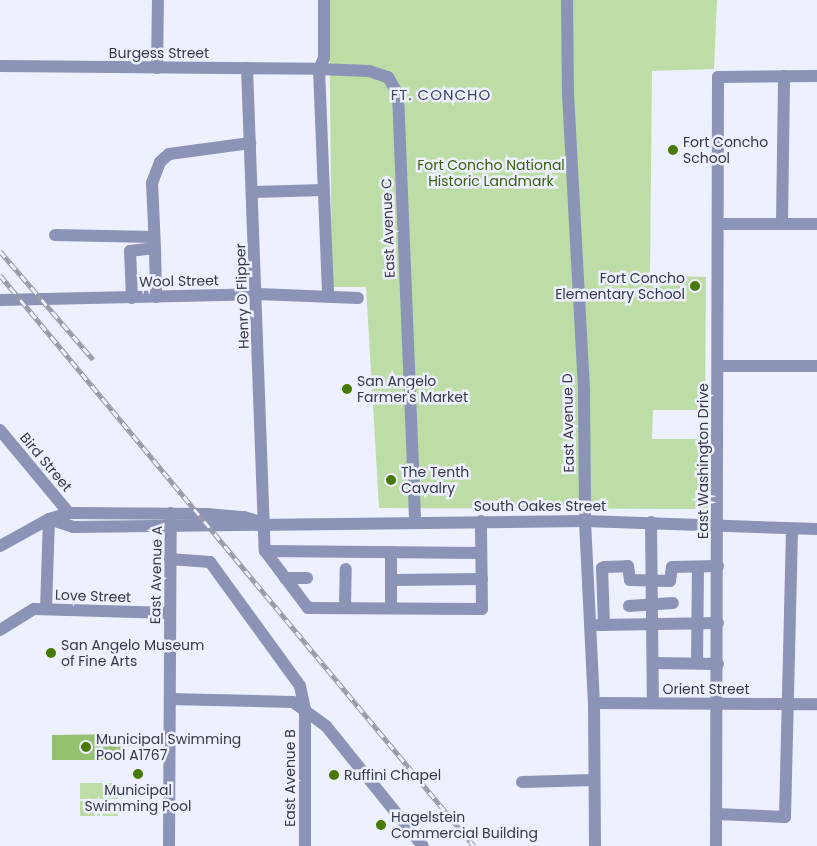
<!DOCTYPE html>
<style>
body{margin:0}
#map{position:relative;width:817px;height:846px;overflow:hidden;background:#edf0ff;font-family:Poppins,sans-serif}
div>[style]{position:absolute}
.green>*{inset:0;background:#bddca6}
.water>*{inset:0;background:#94c06f}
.minor>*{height:12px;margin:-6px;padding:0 6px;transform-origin:6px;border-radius:6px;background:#8b93b6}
.rail>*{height:4.5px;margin-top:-2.25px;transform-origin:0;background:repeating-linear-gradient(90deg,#edf0ff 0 8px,#9699a8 0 16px);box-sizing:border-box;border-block:1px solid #9699a8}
.dots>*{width:14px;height:14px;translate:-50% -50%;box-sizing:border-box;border:2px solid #edf0ff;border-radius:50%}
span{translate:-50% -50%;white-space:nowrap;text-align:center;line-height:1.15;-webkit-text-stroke:5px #edf0ff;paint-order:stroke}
.street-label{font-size:14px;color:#363947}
.poi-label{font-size:14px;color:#363947}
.left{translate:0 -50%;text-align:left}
.right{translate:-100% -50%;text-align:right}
.park-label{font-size:14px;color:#3b620c}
.neighbourhood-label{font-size:15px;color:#424865;letter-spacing:1px}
</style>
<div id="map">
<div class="green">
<i style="clip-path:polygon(329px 0,717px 0,714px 69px,652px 71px,650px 275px,706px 277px,705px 410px,653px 410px,652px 439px,706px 439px,708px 509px,379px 508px,366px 287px,332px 287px)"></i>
<i style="clip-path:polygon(80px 783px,118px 783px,118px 799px,80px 799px)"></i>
<i style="clip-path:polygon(80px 801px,118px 801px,118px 816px,80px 816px)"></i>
</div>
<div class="water">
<i style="clip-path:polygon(121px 734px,121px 760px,52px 760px,52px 735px)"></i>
</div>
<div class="minor">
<i style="left:324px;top:0;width:58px;rotate:90deg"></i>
<i style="left:324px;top:58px;width:12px;rotate:114deg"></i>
<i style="left:319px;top:69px;width:228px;rotate:87.7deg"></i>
<i style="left:567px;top:0;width:94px;rotate:89.4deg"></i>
<i style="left:568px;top:94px;width:300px;rotate:86.9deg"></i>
<i style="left:584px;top:394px;width:127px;rotate:89.5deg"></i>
<i style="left:585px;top:521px;width:182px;rotate:87.2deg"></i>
<i style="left:594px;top:703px;width:143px;rotate:89.6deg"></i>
<i style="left:0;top:66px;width:319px;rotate:0.5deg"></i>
<i style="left:319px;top:69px;width:50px;rotate:2.3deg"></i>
<i style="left:369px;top:71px;width:20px;rotate:18deg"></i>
<i style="left:388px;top:77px;width:20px;rotate:60deg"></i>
<i style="left:398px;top:94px;width:427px;rotate:87.7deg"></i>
<i style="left:157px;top:68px;width:68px;rotate:-89.2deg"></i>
<i style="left:247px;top:68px;width:483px;rotate:87.9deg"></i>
<i style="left:265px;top:551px;width:71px;rotate:53deg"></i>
<i style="left:308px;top:608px;width:174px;rotate:0.3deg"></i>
<i style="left:482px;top:609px;width:88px;rotate:-90.7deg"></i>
<i style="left:253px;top:192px;width:70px;rotate:-1.6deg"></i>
<i style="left:718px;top:224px;width:99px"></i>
<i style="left:782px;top:224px;width:148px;rotate:-89.2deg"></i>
<i style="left:55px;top:235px;width:99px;rotate:1.2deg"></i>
<i style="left:155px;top:248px;width:65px;rotate:-92.6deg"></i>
<i style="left:152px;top:183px;width:22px;rotate:-69deg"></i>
<i style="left:160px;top:162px;width:12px;rotate:-42deg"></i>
<i style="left:169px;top:154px;width:82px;rotate:-7.7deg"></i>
<i style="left:132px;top:298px;width:47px;rotate:-92.4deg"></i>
<i style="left:130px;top:251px;width:25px;rotate:-7deg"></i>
<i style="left:155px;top:248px;width:49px;rotate:88.8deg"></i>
<i style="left:0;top:300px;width:258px;rotate:-1.3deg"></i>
<i style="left:258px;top:294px;width:100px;rotate:2.3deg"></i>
<i style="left:719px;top:366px;width:98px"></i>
<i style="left:0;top:430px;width:108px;rotate:50.3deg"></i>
<i style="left:49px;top:519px;width:25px;rotate:18deg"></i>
<i style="left:73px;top:527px;width:512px;rotate:-0.67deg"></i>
<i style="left:585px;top:521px;width:232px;rotate:2deg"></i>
<i style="left:651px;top:522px;width:181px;rotate:89.4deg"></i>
<i style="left:0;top:546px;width:56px;rotate:-28.9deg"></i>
<i style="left:49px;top:519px;width:21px;rotate:-17deg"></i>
<i style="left:69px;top:513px;width:138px;rotate:0.4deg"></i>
<i style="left:207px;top:514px;width:37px;rotate:5deg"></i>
<i style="left:244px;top:517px;width:18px;rotate:16deg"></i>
<i style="left:265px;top:551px;width:216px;rotate:0.5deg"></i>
<i style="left:391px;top:552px;width:56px;rotate:90deg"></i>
<i style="left:170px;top:559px;width:40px;rotate:4.3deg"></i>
<i style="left:210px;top:562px;width:153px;rotate:54deg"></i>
<i style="left:300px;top:686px;width:24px;rotate:78deg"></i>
<i style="left:305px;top:709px;width:137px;rotate:90deg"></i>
<i style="left:285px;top:578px;width:22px"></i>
<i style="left:391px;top:580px;width:91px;rotate:-0.6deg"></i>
<i style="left:629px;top:606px;width:44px;rotate:-3.9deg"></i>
<i style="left:345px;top:608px;width:39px;rotate:-89deg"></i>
<i style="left:46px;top:609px;width:90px;rotate:-88.1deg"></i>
<i style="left:598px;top:625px;width:120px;rotate:-1deg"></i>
<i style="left:604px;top:625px;width:57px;rotate:-92deg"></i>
<i style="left:602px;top:568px;width:3px;rotate:-18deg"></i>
<i style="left:605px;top:567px;width:23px;rotate:-2deg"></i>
<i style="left:628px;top:566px;width:14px;rotate:82deg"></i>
<i style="left:630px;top:580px;width:40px;rotate:1.4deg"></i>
<i style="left:670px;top:581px;width:14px;rotate:-82deg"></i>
<i style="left:672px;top:567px;width:46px;rotate:-1.2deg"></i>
<i style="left:0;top:630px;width:40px;rotate:-32deg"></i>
<i style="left:34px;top:609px;width:136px;rotate:1.7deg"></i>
<i style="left:653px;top:663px;width:65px;rotate:0.9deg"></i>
<i style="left:697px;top:663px;width:96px;rotate:-89.4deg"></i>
<i style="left:170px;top:699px;width:123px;rotate:1.4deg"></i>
<i style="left:293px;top:702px;width:41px;rotate:36deg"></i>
<i style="left:326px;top:726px;width:154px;rotate:51.1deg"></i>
<i style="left:594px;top:703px;width:223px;rotate:0.3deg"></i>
<i style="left:522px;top:782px;width:72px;rotate:-1.6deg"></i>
<i style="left:716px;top:814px;width:69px;rotate:2.5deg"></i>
<i style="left:785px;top:817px;width:288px;rotate:-88.6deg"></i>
<i style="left:169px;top:846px;width:333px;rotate:-89.7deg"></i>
<i style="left:716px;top:846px;width:769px;rotate:-89.85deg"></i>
<i style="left:718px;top:77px;width:99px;rotate:-0.6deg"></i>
</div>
<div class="rail">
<i style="left:0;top:251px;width:143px;rotate:49.3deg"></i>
<i style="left:0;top:275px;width:742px;rotate:50.3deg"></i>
</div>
<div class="dots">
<i style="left:673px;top:150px;background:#487902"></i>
<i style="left:695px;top:286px;background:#487902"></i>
<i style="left:347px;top:389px;background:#487902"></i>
<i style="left:391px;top:480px;background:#487902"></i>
<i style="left:51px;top:653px;background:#487902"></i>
<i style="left:86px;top:747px;background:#487902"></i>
<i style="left:138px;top:774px;background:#487902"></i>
<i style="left:334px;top:775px;background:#487902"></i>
<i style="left:381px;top:825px;background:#487902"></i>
</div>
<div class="street-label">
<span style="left:159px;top:53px">Burgess Street</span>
<span style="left:388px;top:228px;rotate:-92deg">East Avenue C</span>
<span style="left:179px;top:281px;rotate:-1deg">Wool Street</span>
<span style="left:242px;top:296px;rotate:-92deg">Henry O Flipper</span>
<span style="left:568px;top:423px;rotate:-91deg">East Avenue D</span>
<span style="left:703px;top:461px;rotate:-90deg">East Washington Drive</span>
<span style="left:46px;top:462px;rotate:50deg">Bird Street</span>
<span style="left:540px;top:506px">South Oakes Street</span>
<span style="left:156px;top:575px;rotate:-89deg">East Avenue A</span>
<span style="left:93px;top:596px;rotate:2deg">Love Street</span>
<span style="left:706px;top:689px">Orient Street</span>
<span style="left:290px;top:778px;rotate:-90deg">East Avenue B</span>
</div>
<div class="poi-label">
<span class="left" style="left:683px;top:150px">Fort Concho<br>School</span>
<span class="right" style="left:685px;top:286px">Fort Concho<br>Elementary School</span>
<span class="left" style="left:357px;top:389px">San Angelo<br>Farmer's Market</span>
<span class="left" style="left:401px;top:480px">The Tenth<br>Cavalry</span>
<span class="left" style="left:61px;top:653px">San Angelo Museum<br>of Fine Arts</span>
<span class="left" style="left:96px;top:747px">Municipal Swimming<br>Pool A1767</span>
<span class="left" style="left:344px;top:775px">Ruffini Chapel</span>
<span style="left:138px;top:798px">Municipal<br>Swimming Pool</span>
<span class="left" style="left:391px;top:825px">Hagelstein<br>Commercial Building</span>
</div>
<div class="park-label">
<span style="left:491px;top:173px">Fort Concho National<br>Historic Landmark</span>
</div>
<div class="neighbourhood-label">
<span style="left:441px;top:95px">FT. CONCHO</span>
</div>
</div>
